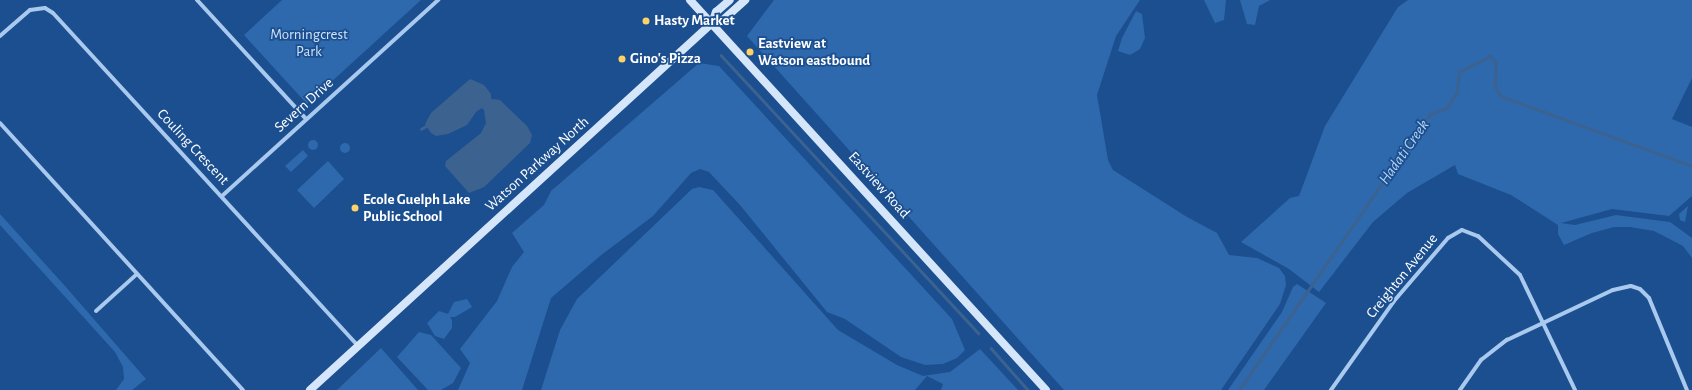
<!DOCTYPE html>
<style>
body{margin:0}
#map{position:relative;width:1692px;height:390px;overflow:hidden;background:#1b4f8f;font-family:"Alegreya Sans",sans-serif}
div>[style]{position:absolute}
.green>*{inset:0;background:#2e69ad}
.round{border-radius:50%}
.water>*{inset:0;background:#3c6290}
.stream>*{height:2.5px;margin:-1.25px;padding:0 1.25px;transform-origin:1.25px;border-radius:1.25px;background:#3c6290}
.street>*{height:4px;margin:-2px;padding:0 2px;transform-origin:2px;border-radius:2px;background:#a9c9ee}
.secondary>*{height:8px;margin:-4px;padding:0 4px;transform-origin:4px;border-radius:4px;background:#d6e6fa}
.dots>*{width:11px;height:11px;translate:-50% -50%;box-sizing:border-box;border:2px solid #1b4f8f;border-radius:50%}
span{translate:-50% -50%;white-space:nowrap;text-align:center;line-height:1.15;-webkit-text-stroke:3.5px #1b4f8f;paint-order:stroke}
.poi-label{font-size:15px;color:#fff;font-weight:700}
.left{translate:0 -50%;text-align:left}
.park-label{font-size:15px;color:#cfe3fa}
.street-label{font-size:15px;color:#fff}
.water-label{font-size:16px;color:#b5d3f5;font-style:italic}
</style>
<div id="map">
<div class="green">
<i style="clip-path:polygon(282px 0,421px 0,307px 104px,244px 35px)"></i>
<i style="clip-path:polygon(774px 0,1140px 0,1116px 36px,1097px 95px,1108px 160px,1113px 170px,1187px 217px,1217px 233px,1229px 255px,1257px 258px,1279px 268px,1285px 276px,1286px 285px,1280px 304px,1221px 390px,1064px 390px,747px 36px)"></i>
<i style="clip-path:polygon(1204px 0,1226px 0,1224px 20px,1215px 23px)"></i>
<i style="clip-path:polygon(1240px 0,1270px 0,1259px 6px,1255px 25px,1247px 24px)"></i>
<i style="clip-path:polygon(1408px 0,1692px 0,1692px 78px,1672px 119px,1692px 127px,1692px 196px,1669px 216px,1612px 209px,1561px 223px,1575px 225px,1616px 215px,1670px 222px,1692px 238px,1692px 258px,1683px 246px,1654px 231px,1630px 227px,1614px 227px,1592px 233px,1564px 245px,1558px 234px,1558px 225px,1511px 195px,1458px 174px,1455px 165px,1407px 193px,1373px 222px,1319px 292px,1289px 269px,1241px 242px,1290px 198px,1299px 196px,1325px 126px,1398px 7px)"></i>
<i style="clip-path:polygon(1136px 11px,1142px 14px,1145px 38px,1140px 49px,1130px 55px,1118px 51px,1122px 38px)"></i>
<i style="clip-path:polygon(699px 63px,719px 66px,952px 319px,965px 350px,957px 358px,943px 364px,925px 365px,901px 357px,845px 319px,827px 312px,740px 205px,709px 172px,700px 169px,691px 173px,653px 216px,600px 256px,551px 298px,522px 390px,458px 390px,470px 363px,460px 349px,497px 301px,512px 267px,524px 252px,512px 233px,544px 205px,551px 191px)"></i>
<i class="round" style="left:308px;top:140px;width:10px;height:10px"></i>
<i class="round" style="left:340px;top:143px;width:10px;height:10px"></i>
<i style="clip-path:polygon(303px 150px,308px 156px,291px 172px,285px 166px)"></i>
<i style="clip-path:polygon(328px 161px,344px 179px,314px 208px,297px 190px)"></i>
<i style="clip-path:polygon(699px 187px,713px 190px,838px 330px,897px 365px,923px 376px,950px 372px,980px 349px,1018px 390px,941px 390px,943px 384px,927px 376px,915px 390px,541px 390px,560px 330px,577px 299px,692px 189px)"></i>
<i style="clip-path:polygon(1688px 206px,1685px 222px,1680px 220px,1679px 214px)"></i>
<i style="clip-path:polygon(0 214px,65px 286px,146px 379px,132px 390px,116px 390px,124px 379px,123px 367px,115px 352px,0 225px)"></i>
<i style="clip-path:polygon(1297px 284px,1326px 303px,1264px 390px,1228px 390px,1282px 312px,1293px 287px)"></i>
<i style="clip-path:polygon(467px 299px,472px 307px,455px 317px,450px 317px,452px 320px,452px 328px,444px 339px,435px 336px,427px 323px,439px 311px,448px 314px,454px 302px)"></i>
<i style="clip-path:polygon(419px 332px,431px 335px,461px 368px,453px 383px,441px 390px,428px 390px,397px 357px)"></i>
<i style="clip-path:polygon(381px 348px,418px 390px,337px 390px)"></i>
</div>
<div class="water">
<i style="clip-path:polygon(470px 79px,484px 85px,491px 94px,491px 99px,500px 100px,527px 126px,532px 135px,530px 143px,484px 187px,469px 193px,445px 166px,446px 161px,481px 133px,486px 123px,484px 110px,482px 108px,476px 112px,467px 125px,448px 134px,436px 136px,431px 133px,425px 124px,431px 113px)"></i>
</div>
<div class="stream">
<i style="left:721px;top:55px;width:379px;rotate:47.2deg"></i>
<i style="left:421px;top:129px;width:6px;rotate:-31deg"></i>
<i style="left:991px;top:348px;width:56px;rotate:48.6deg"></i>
<i style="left:1239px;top:390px;width:336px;rotate:-55.3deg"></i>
<i style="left:1430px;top:114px;width:18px;rotate:-19deg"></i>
<i style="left:1447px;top:108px;width:19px;rotate:-58deg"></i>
<i style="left:1457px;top:92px;width:20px;rotate:-84deg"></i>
<i style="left:1459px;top:72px;width:35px;rotate:-27deg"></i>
<i style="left:1490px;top:56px;width:9px;rotate:49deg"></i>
<i style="left:1496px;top:63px;width:23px;rotate:92deg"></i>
<i style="left:1495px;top:86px;width:12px;rotate:59deg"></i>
<i style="left:1501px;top:96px;width:203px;rotate:20.1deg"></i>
</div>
<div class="street">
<i style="left:197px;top:0;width:161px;rotate:47.5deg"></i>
<i style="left:0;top:36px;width:40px;rotate:-41deg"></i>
<i style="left:30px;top:10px;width:15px;rotate:-8deg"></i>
<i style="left:45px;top:8px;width:9px;rotate:32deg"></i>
<i style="left:53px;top:13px;width:452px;rotate:47.5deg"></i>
<i style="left:0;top:123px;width:361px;rotate:47.7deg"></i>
<i style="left:222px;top:196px;width:292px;rotate:-42.2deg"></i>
<i style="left:96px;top:311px;width:55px;rotate:-42.1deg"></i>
<i style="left:1331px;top:390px;width:109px;rotate:-54.7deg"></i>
<i style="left:1394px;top:301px;width:83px;rotate:-49.4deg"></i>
<i style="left:1448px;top:238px;width:16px;rotate:-30deg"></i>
<i style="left:1462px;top:230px;width:17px;rotate:21deg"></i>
<i style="left:1478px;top:236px;width:57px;rotate:42.9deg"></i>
<i style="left:1520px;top:275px;width:127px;rotate:64.4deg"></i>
<i style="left:1460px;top:390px;width:37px;rotate:-55deg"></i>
<i style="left:1481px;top:360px;width:33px;rotate:-38deg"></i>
<i style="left:1507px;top:340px;width:117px;rotate:-25.3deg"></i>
<i style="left:1613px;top:290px;width:18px;rotate:-13deg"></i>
<i style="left:1631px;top:286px;width:9px;rotate:18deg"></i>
<i style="left:1640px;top:289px;width:13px;rotate:45deg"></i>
<i style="left:1649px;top:298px;width:100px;rotate:67.6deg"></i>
</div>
<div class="secondary">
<i style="left:690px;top:0;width:528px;rotate:47.61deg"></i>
<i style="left:712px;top:23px;width:12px;rotate:-70deg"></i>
<i style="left:716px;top:12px;width:18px;rotate:-41deg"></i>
<i style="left:310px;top:390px;width:544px;rotate:-42.39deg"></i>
<i style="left:712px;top:23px;width:11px;rotate:-15deg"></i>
<i style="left:723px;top:20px;width:30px;rotate:-42deg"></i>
</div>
<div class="dots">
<i style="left:646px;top:21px;background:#ffd166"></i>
<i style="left:750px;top:52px;background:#ffd166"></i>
<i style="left:622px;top:59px;background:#ffd166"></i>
<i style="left:355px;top:208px;background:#ffd166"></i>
</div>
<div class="poi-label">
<span class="left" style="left:654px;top:21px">Hasty Market</span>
<span class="left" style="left:758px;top:52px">Eastview at<br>Watson eastbound</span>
<span class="left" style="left:630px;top:59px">Gino's Pizza</span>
<span class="left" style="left:363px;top:208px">Ecole Guelph Lake<br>Public School</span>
</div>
<div class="park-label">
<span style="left:309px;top:43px">Morningcrest<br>Park</span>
</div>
<div class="street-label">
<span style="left:304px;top:105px;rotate:-42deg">Severn Drive</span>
<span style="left:193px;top:147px;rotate:47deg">Couling Crescent</span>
<span style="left:537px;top:164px;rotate:-42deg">Watson Parkway North</span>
<span style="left:879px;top:185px;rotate:48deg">Eastview Road</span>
<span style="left:1402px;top:276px;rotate:-51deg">Creighton Avenue</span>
</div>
<div class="water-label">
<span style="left:1404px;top:152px;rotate:-55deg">Hadati Creek</span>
</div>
</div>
